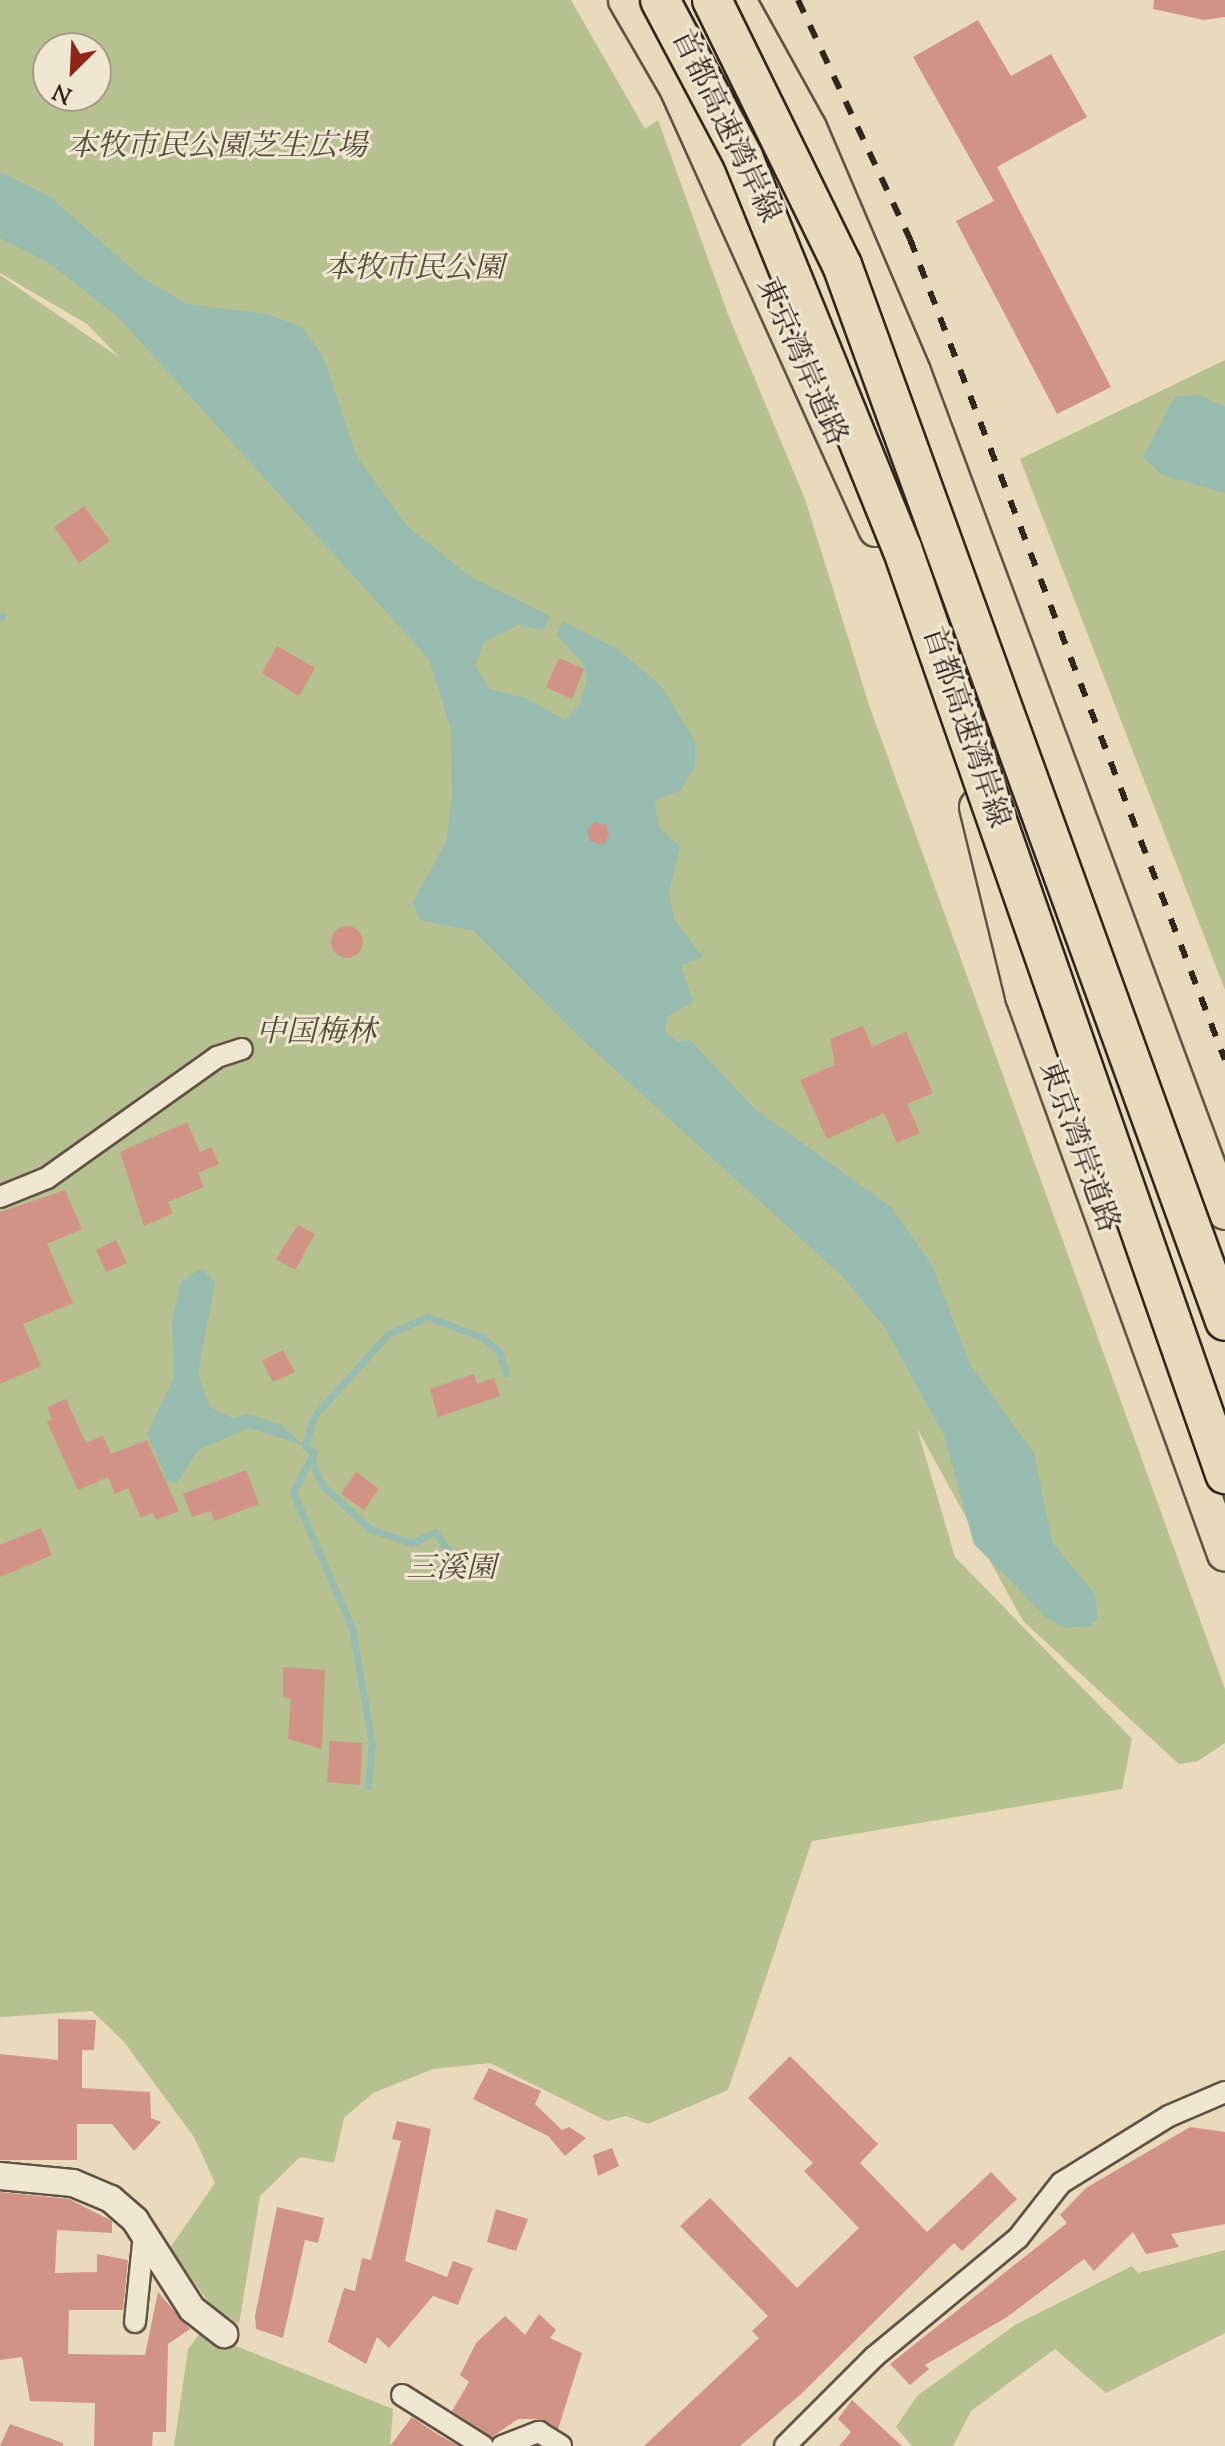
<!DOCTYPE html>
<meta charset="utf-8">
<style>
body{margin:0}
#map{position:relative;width:1225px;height:2446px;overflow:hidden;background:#e8daba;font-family:"Sorts Mill Goudy","Noto Serif JP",serif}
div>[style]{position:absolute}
.green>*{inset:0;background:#b6c090}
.water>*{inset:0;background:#97bbae}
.stream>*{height:7px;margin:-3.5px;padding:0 3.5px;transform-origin:3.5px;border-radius:3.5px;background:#97bbae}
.building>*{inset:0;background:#d19386}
.round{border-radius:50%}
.roads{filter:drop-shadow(2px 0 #615245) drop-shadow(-2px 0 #615245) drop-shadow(0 2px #615245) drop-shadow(0 -2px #615245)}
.minor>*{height:20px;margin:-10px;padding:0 10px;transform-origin:10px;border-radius:10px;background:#f0e7d2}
.tertiary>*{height:26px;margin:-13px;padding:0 13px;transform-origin:13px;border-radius:13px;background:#f0e7d2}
.trunk>*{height:34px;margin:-17px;padding:0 17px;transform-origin:17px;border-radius:17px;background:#e8daba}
.rail>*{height:6px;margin-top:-3px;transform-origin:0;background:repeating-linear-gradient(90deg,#34241e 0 14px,transparent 0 28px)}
.bridges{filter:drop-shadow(2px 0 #34241e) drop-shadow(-2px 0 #34241e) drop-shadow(0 2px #34241e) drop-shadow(0 -2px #34241e)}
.motorway-bridge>*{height:38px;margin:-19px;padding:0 19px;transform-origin:19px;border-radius:19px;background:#e8daba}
span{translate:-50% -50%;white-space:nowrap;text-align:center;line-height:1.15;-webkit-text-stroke:6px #f0e7d2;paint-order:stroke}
.street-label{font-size:30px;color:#34241e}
.park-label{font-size:30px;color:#544b3a;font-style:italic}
.north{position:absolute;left:32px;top:32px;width:80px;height:80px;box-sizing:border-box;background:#f0e7d2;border:2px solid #a5998a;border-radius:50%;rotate:204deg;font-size:22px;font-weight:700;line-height:32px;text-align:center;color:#34241e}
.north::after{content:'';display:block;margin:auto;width:28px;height:36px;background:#8f2418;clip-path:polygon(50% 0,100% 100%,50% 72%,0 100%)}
</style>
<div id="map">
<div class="green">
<i style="clip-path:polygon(evenodd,0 0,571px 0,645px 129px,658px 120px,729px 317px,805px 499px,869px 705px,1225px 1689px,1225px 1743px,1198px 1761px,1179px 1764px,1023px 1621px,917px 1428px,955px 1557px,1132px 1739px,1122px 1789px,812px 1841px,728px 2090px,648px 2124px,626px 2116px,607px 2121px,490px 2063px,433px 2069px,373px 2093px,344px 2118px,334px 2163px,300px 2157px,260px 2196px,239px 2324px,211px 2306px,170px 2248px,215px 2183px,194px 2137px,124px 2042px,92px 2011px,0 2017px,0 275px,120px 358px,87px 324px,0 273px,0 0,48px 48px,96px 48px,96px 96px,48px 96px,48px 48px)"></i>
<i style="clip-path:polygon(1225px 360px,1225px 990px,1020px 459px)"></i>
<i style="clip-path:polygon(1225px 2250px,1225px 2333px,1106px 2393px,1055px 2349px,971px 2411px,953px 2446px,912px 2446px,896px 2427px,917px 2396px,1015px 2325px,1132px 2266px,1138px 2273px)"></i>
<i style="clip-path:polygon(201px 2332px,393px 2409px,390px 2446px,174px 2446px,188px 2349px)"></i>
</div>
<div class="water">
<i style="clip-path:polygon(0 172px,49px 196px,140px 276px,186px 304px,266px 314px,301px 326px,323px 356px,357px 457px,408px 527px,471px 577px,550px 616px,544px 630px,518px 625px,484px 642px,475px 666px,490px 689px,525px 698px,565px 720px,580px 704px,587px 678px,583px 663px,557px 636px,562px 621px,619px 650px,662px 687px,695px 741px,695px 766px,681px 790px,656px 800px,655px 808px,660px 829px,680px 846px,669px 893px,674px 919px,703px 957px,681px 965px,693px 1002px,668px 1016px,665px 1031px,678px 1042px,690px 1040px,755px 1109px,892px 1208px,932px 1265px,971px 1366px,1034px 1453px,1052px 1542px,1095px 1594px,1098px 1619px,1089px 1626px,1064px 1628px,1046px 1617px,974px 1544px,944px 1435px,885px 1328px,841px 1275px,578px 1036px,474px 931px,419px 920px,413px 902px,446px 842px,452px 797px,451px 730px,429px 659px,119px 318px,48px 262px,0 238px)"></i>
<i style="clip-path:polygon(1200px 395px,1225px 407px,1225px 493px,1163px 475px,1143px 458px,1175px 396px)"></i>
<i style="clip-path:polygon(202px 1268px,215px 1283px,198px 1373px,210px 1407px,232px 1418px,249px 1414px,281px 1425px,305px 1446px,249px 1428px,198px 1450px,177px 1483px,167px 1481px,147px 1433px,174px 1378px,172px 1319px,181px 1282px)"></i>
</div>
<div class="stream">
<i style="left:0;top:617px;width:2px;rotate:-27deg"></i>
<i style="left:311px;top:1459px;width:28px;rotate:67deg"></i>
<i style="left:322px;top:1485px;width:65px;rotate:42.5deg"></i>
<i style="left:370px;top:1529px;width:44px;rotate:18.4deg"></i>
<i style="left:412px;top:1543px;width:25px;rotate:-26deg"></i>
<i style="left:435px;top:1532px;width:44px;rotate:55.2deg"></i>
<i style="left:368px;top:1786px;width:42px;rotate:-84.6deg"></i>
<i style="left:372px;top:1744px;width:118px;rotate:-99.8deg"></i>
<i style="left:352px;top:1628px;width:148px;rotate:-113.5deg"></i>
<i style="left:293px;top:1492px;width:44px;rotate:-61.7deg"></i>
<i style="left:314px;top:1453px;width:11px;rotate:-142deg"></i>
<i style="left:305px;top:1446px;width:31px;rotate:-73deg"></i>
<i style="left:314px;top:1416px;width:110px;rotate:-47.9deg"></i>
<i style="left:388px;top:1334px;width:43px;rotate:-23.6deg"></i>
<i style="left:427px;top:1317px;width:59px;rotate:20deg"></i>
<i style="left:482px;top:1337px;width:23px;rotate:41deg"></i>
<i style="left:499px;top:1352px;width:23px;rotate:72deg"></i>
</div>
<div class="building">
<i style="clip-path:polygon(1154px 0,1225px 0,1225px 17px,1204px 20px,1153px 9px)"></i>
<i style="clip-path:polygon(978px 20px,1011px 76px,1051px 54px,1087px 117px,997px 167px,1111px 387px,1057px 414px,956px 221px,994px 201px,913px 57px)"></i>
<i style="clip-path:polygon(84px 506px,110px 541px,79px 563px,54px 527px)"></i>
<i style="clip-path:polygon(277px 646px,315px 668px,299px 696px,262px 673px)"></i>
<i style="clip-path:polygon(559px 658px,584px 669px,572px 699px,546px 687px)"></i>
<i style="clip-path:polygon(595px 822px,606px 825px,609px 835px,603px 845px,590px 841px,587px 830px)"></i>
<i class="round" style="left:331px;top:926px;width:32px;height:32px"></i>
<i style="clip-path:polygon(863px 1026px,872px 1047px,906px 1032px,933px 1093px,907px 1104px,920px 1133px,897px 1143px,884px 1113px,827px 1139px,800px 1080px,835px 1065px,830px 1039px)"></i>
<i style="clip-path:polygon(187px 1122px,200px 1152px,211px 1147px,219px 1164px,198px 1173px,204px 1187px,168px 1202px,173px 1213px,144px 1226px,120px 1152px)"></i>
<i style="clip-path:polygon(65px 1190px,82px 1229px,47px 1244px,73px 1303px,23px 1324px,41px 1366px,0 1384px,0 1212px)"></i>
<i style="clip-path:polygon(298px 1225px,315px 1234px,295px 1270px,276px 1259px)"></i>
<i style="clip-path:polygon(116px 1240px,127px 1263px,106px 1272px,96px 1250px)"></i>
<i style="clip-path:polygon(283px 1350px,295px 1372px,273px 1382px,262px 1361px)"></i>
<i style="clip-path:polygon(474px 1374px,477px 1384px,494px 1378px,500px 1396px,438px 1417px,430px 1389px)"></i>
<i style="clip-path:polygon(66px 1399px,86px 1443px,103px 1436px,111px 1454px,147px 1440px,179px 1511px,156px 1520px,153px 1513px,141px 1518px,128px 1488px,115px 1494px,108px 1477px,78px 1490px,47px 1422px,52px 1419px,47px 1407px)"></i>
<i style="clip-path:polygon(246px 1470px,259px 1504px,214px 1521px,211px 1511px,192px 1517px,183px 1494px)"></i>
<i style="clip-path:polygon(356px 1472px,379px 1489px,364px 1510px,341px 1494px)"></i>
<i style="clip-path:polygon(41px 1528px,52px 1555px,0 1577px,0 1545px)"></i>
<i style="clip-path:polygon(283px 1667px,325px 1670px,322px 1749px,288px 1739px,291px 1699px,283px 1697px)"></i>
<i style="clip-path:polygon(330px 1741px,362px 1743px,360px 1785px,327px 1782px)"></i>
<i style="clip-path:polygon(58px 2019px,96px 2020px,94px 2050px,82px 2050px,82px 2088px,150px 2092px,151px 2118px,161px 2122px,134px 2151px,112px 2124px,77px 2124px,77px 2160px,0 2160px,0 2054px,58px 2060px)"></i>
<i style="clip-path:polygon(790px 2056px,878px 2144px,860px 2163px,927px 2232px,991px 2172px,1017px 2199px,962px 2251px,954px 2243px,800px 2395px,740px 2446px,644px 2446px,759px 2338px,752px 2331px,768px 2316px,680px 2226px,710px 2198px,797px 2288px,859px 2228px,804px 2171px,813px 2163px,748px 2098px)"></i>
<i style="clip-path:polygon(489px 2068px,541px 2091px,535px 2104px,562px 2130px,569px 2127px,586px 2138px,565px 2156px,548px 2136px,473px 2099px)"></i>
<i style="clip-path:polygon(397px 2121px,431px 2129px,405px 2261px,447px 2277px,453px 2261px,473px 2268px,458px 2305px,433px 2296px,389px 2348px,377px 2337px,366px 2364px,328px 2342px,344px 2288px,355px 2291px,362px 2258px,371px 2260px,401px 2141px,392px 2139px)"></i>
<i style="clip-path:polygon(1190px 2127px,1225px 2132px,1225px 2224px,1171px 2234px,1179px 2247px,1146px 2254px,1133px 2232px,1094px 2271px,1084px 2259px,1007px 2317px,925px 2365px,929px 2369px,910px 2385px,890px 2364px,1067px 2223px,1060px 2215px,1086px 2188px)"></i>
<i style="clip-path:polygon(612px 2148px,619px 2166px,598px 2176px,593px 2155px)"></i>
<i style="clip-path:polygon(0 2192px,69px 2199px,112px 2221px,112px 2233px,57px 2230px,55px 2273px,97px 2272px,97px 2254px,128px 2260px,123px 2310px,69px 2310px,68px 2354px,145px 2355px,158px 2292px,190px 2329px,168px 2344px,166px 2432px,153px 2432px,152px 2446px,94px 2446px,95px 2403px,30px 2401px,22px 2357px,0 2360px)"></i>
<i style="clip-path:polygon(277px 2207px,324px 2218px,318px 2243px,305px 2240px,283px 2338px,256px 2329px,255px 2316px)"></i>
<i style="clip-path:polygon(496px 2209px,528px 2219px,516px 2251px,487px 2242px)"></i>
<i style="clip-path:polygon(539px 2314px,556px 2330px,550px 2338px,582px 2353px,558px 2429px,541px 2419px,518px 2419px,492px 2437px,452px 2411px,469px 2382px,460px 2375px,476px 2343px,505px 2316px,525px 2335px)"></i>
<i style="clip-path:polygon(852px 2400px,902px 2446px,839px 2446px,851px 2432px,838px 2419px)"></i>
<i style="clip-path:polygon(412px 2417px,437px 2434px,459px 2446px,390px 2446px)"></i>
<i style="clip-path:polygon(10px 2424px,63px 2443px,63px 2446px,0 2446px)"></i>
</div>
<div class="roads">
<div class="minor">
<i style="left:0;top:1197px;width:51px;rotate:-22deg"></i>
<i style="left:47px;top:1178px;width:209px;rotate:-35.4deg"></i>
<i style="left:217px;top:1057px;width:26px;rotate:-18deg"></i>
<i style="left:135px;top:2322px;width:88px;rotate:-84.2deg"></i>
<i style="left:402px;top:2395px;width:96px;rotate:32.2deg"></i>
<i style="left:502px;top:2446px;width:40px;rotate:-21deg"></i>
<i style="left:539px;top:2432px;width:26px;rotate:32deg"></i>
<i style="left:785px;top:2446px;width:126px;rotate:-45deg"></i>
<i style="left:874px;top:2357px;width:187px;rotate:-39.6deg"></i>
<i style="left:1018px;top:2238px;width:70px;rotate:-52deg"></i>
<i style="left:1061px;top:2183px;width:127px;rotate:-31.8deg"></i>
<i style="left:1169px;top:2116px;width:61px;rotate:-23.2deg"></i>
</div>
<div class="tertiary">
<i style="left:0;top:2176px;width:73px;rotate:5.5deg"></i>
<i style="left:73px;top:2183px;width:41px;rotate:22.8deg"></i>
<i style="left:111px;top:2199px;width:32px;rotate:41deg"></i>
<i style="left:135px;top:2220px;width:106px;rotate:57.4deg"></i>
<i style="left:192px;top:2309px;width:41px;rotate:38deg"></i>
</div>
<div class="trunk">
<i style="left:626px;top:0;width:102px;rotate:59.9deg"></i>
<i style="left:677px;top:88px;width:484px;rotate:65.7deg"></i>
<i style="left:738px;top:0;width:146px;rotate:61deg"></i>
<i style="left:809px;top:128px;width:265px;rotate:66.9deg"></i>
<i style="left:913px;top:372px;width:896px;rotate:69.62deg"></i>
<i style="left:977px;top:807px;width:195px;rotate:76.3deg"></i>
<i style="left:1023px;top:996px;width:593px;rotate:70.1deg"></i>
</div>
</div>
<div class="rail">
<i style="left:798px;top:0;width:264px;rotate:64.9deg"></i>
<i style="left:910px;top:239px;width:879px;rotate:69.01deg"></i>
</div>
<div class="bridges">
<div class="motorway-bridge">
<i style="left:660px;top:0;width:178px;rotate:62.1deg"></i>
<i style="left:743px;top:157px;width:422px;rotate:67.9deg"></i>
<i style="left:902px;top:548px;width:981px;rotate:70.77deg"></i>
<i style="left:712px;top:0;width:295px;rotate:63.9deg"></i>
<i style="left:842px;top:265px;width:1123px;rotate:70.06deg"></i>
</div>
</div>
<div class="street-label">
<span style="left:724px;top:127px;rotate:64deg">首都高速湾岸線</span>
<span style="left:800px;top:362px;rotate:66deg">東京湾岸道路</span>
<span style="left:964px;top:728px;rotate:71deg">首都高速湾岸線</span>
<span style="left:1077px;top:1147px;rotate:70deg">東京湾岸道路</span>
</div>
<div class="park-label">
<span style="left:217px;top:148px">本牧市民公園芝生広場</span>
<span style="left:414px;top:270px">本牧市民公園</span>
<span style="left:316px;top:1034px">中国梅林</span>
<span style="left:451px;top:1570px">三溪園</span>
</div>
<div class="north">N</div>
</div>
